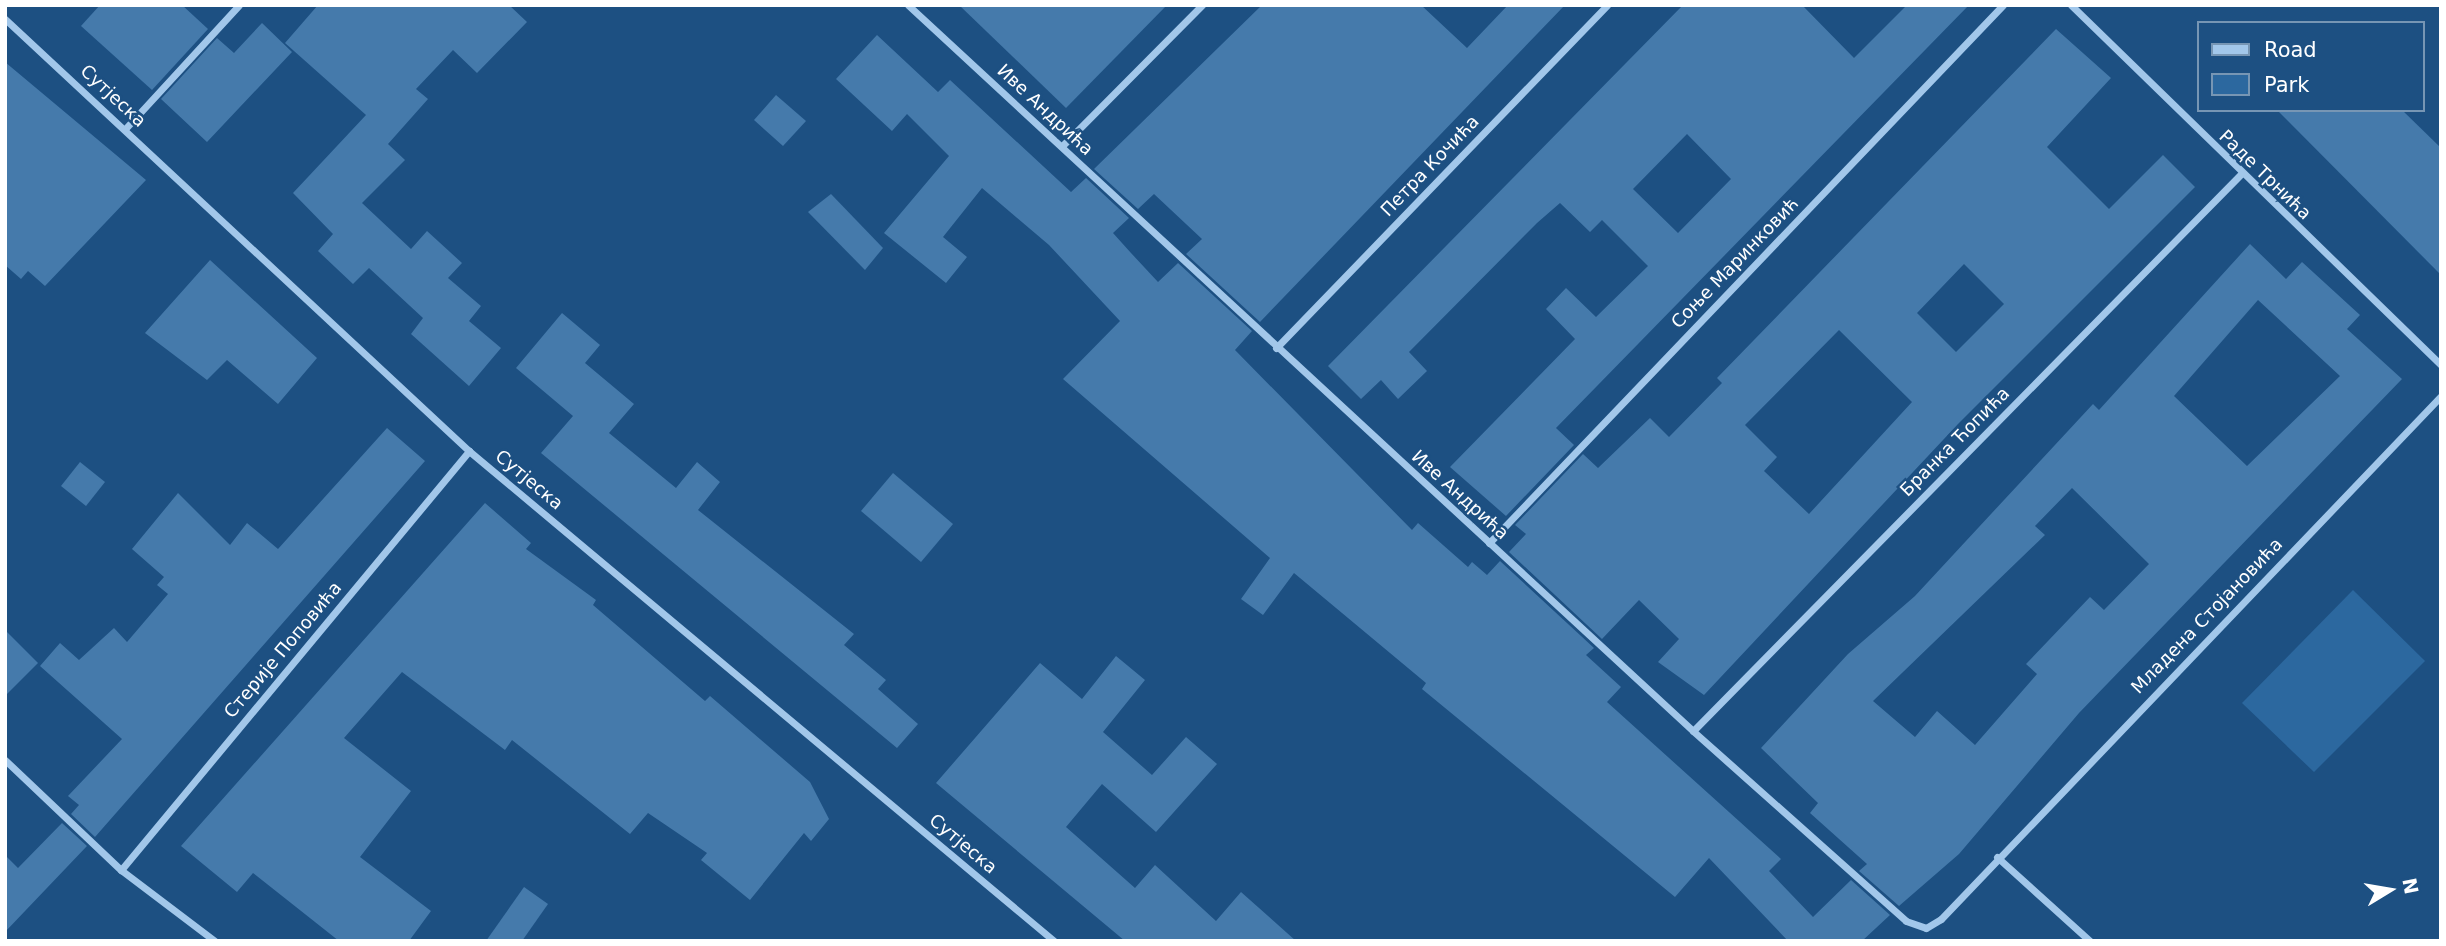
<!DOCTYPE html>
<meta charset="utf-8">
<style>
body{margin:0}
#map{position:relative;width:2446px;height:946px;overflow:hidden;background:#1d5082;font-family:"DejaVu Sans",sans-serif}
div>[style]{position:absolute}
.green>*{inset:0;background:#2c689f}
.building>*{inset:0;background:#457aab}
.minor>*{height:7px;margin:-3.5px;padding:0 3.5px;transform-origin:3.5px;border-radius:3.5px;background:#a2c7ea}
span{translate:-50% -50%;white-space:nowrap;text-align:center;line-height:1.15;-webkit-text-stroke:5px #1d5082;paint-order:stroke}
.street-label{font-size:18px;color:#fff}
.frame{position:absolute;inset:0;border:7px solid #fff;pointer-events:none}
.legend{position:absolute;left:2197px;top:21px;width:228px;height:91px;box-sizing:border-box;background:#1d5082;border:2px solid #7796b4;margin:0;padding:9px 12px;list-style:none;font-size:21px;color:#fff}
.legend li{display:flex;align-items:center;gap:14px;height:35px}
.legend b{width:35px;border:2px solid #7796b4}
.north{position:absolute;left:2355px;top:855px;width:70px;height:70px;-webkit-text-stroke:5px #1d5082;paint-order:stroke;rotate:79deg;font-size:19px;font-weight:700;line-height:28px;text-align:center;color:#fff}
.north::after{content:'';display:block;margin:auto;width:24px;height:32px;background:#fff;clip-path:polygon(50% 0,100% 100%,50% 72%,0 100%)}
</style>
<div id="map">
<div class="green">
<i style="clip-path:polygon(2353px 590px,2425px 661px,2314px 772px,2242px 703px)"></i>
</div>
<div class="building">
<i style="clip-path:polygon(100px 5px,182px 5px,208px 29px,152px 90px,81px 26px)"></i>
<i style="clip-path:polygon(318px 5px,509px 5px,527px 22px,477px 73px,453px 50px,416px 89px,428px 99px,388px 144px,405px 160px,362px 203px,411px 249px,427px 231px,462px 263px,448px 278px,481px 306px,469px 321px,501px 348px,469px 386px,411px 334px,423px 318px,369px 268px,353px 284px,318px 251px,333px 234px,293px 193px,366px 115px,285px 43px)"></i>
<i style="clip-path:polygon(959px 5px,1167px 5px,1066px 108px)"></i>
<i style="clip-path:polygon(1262px 5px,1421px 5px,1467px 48px,1508px 5px,1565px 5px,1260px 322px,1186px 254px,1202px 239px,1154px 194px,1138px 209px,1094px 169px)"></i>
<i style="clip-path:polygon(evenodd,1683px 5px,1802px 5px,1854px 58px,1907px 5px,1969px 5px,1556px 428px,1574px 445px,1506px 516px,1450px 467px,1575px 339px,1546px 309px,1566px 288px,1596px 317px,1648px 266px,1602px 220px,1590px 232px,1560px 203px,1537px 223px,1409px 352px,1427px 371px,1398px 399px,1381px 380px,1361px 399px,1328px 366px,1683px 5px,1687px 134px,1731px 179px,1678px 233px,1633px 189px,1687px 134px)"></i>
<i style="clip-path:polygon(262px 23px,292px 52px,207px 142px,161px 99px,217px 38px,234px 53px)"></i>
<i style="clip-path:polygon(evenodd,2056px 29px,2111px 78px,2047px 147px,2109px 209px,2163px 155px,2195px 187px,1958px 424px,1704px 695px,1658px 662px,1679px 639px,1639px 600px,1602px 639px,1509px 552px,1526px 534px,1515px 525px,1583px 454px,1598px 468px,1650px 418px,1669px 437px,1722px 383px,1717px 378px,2056px 29px,1964px 264px,2004px 304px,1956px 352px,1917px 313px,1964px 264px,2056px 29px,1839px 330px,1912px 402px,1809px 514px,1764px 471px,1777px 457px,1745px 425px,1839px 330px)"></i>
<i style="clip-path:polygon(877px 35px,938px 92px,950px 80px,1071px 192px,1086px 178px,1129px 218px,1113px 233px,1131px 253px,1158px 282px,1178px 263px,1252px 331px,1235px 350px,1412px 530px,1418px 523px,1468px 567px,1472px 562px,1487px 575px,1500px 561px,1594px 648px,1586px 655px,1621px 687px,1607px 702px,1781px 859px,1769px 871px,1813px 917px,1851px 880px,1890px 915px,1862px 941px,1788px 941px,1709px 858px,1675px 897px,1422px 689px,1426px 683px,1294px 573px,1263px 615px,1241px 599px,1270px 558px,1063px 379px,1120px 321px,1049px 245px,982px 188px,943px 237px,967px 257px,946px 283px,884px 233px,949px 156px,907px 114px,892px 131px,836px 79px)"></i>
<i style="clip-path:polygon(5px 62px,146px 180px,45px 286px,28px 271px,21px 279px,5px 265px)"></i>
<i style="clip-path:polygon(776px 95px,806px 121px,783px 146px,754px 120px)"></i>
<i style="clip-path:polygon(2277px 110px,2402px 110px,2441px 148px,2441px 275px)"></i>
<i style="clip-path:polygon(831px 194px,883px 248px,865px 270px,808px 212px)"></i>
<i style="clip-path:polygon(evenodd,2250px 244px,2286px 279px,2302px 262px,2360px 315px,2347px 329px,2402px 379px,2079px 713px,1959px 854px,1899px 906px,1859px 871px,1867px 864px,1810px 813px,1818px 803px,1761px 748px,1848px 654px,1915px 596px,2093px 404px,2099px 410px,2250px 244px,2258px 300px,2340px 376px,2247px 466px,2174px 396px,2258px 300px,2250px 244px,2072px 488px,2149px 564px,2104px 610px,2090px 597px,2026px 664px,2037px 674px,1975px 745px,1937px 711px,1915px 737px,1873px 701px,2045px 535px,2035px 526px,2072px 488px)"></i>
<i style="clip-path:polygon(210px 260px,317px 358px,278px 404px,227px 360px,207px 380px,145px 333px)"></i>
<i style="clip-path:polygon(562px 313px,600px 345px,585px 363px,634px 404px,609px 433px,676px 488px,697px 462px,720px 482px,698px 510px,854px 634px,844px 645px,886px 680px,878px 689px,918px 724px,897px 748px,541px 453px,573px 416px,516px 368px)"></i>
<i style="clip-path:polygon(387px 428px,425px 461px,95px 837px,71px 814px,79px 805px,68px 796px,122px 739px,40px 666px,60px 643px,79px 660px,114px 628px,127px 642px,168px 594px,157px 585px,164px 577px,132px 549px,178px 493px,230px 545px,247px 523px,278px 549px)"></i>
<i style="clip-path:polygon(80px 462px,105px 482px,86px 506px,61px 486px)"></i>
<i style="clip-path:polygon(893px 473px,953px 524px,921px 562px,861px 511px)"></i>
<i style="clip-path:polygon(485px 503px,531px 543px,526px 549px,596px 600px,593px 605px,705px 701px,710px 696px,810px 782px,829px 819px,811px 841px,804px 833px,750px 900px,701px 860px,707px 853px,648px 813px,630px 834px,512px 740px,505px 750px,402px 672px,344px 738px,411px 791px,360px 857px,431px 911px,409px 941px,339px 941px,253px 873px,237px 892px,181px 846px)"></i>
<i style="clip-path:polygon(5px 630px,38px 663px,5px 696px)"></i>
<i style="clip-path:polygon(1116px 656px,1145px 680px,1103px 732px,1152px 775px,1186px 737px,1217px 764px,1156px 832px,1102px 784px,1066px 827px,1135px 888px,1155px 865px,1216px 921px,1241px 892px,1296px 941px,1125px 941px,936px 783px,1040px 663px,1082px 699px)"></i>
<i style="clip-path:polygon(62px 823px,87px 846px,5px 932px,5px 855px,18px 868px)"></i>
<i style="clip-path:polygon(524px 887px,548px 904px,522px 941px,486px 941px)"></i>
</div>
<div class="minor">
<i style="left:908px;top:5px;width:1069px;rotate:42.76deg"></i>
<i style="left:1693px;top:731px;width:285px;rotate:41.7deg"></i>
<i style="left:1906px;top:921px;width:21px;rotate:19deg"></i>
<i style="left:1926px;top:928px;width:17px;rotate:-31deg"></i>
<i style="left:1941px;top:919px;width:724px;rotate:-46.29deg"></i>
<i style="left:2071px;top:5px;width:516px;rotate:44.22deg"></i>
<i style="left:5px;top:19px;width:634px;rotate:42.95deg"></i>
<i style="left:469px;top:451px;width:763px;rotate:39.95deg"></i>
<i style="left:125px;top:129px;width:168px;rotate:-47.4deg"></i>
<i style="left:1062px;top:146px;width:199px;rotate:-45.2deg"></i>
<i style="left:1276px;top:348px;width:477px;rotate:-46deg"></i>
<i style="left:1489px;top:543px;width:744px;rotate:-46.31deg"></i>
<i style="left:1693px;top:731px;width:781px;rotate:-45.47deg"></i>
<i style="left:5px;top:760px;width:160px;rotate:43.5deg"></i>
<i style="left:121px;top:870px;width:118px;rotate:37.1deg"></i>
<i style="left:1997px;top:857px;width:125px;rotate:42.1deg"></i>
<i style="left:121px;top:870px;width:545px;rotate:-50.29deg"></i>
</div>
<div class="street-label">
<span style="left:113px;top:96px;rotate:43deg">Сутјеска</span>
<span style="left:1045px;top:110px;rotate:43deg">Иве Андрића</span>
<span style="left:1430px;top:166px;rotate:-46deg">Петра Кочића</span>
<span style="left:2265px;top:175px;rotate:44deg">Раде Трнића</span>
<span style="left:1735px;top:263px;rotate:-46deg">Соње Маринковић</span>
<span style="left:1955px;top:442px;rotate:-45deg">Бранка Ћопића</span>
<span style="left:529px;top:480px;rotate:40deg">Сутјеска</span>
<span style="left:1460px;top:495px;rotate:42deg">Иве Андрића</span>
<span style="left:2207px;top:616px;rotate:-46deg">Младена Стојановића</span>
<span style="left:283px;top:650px;rotate:-50deg">Стерије Поповића</span>
<span style="left:963px;top:844px;rotate:40deg">Сутјеска</span>
</div>
<div class="frame"></div>
<ul class="legend">
<li><b style="height:9px;background:#a2c7ea"></b>Road</li>
<li><b style="height:19px;background:#2c689f"></b>Park</li>
</ul>
<div class="north">N</div>
</div>
